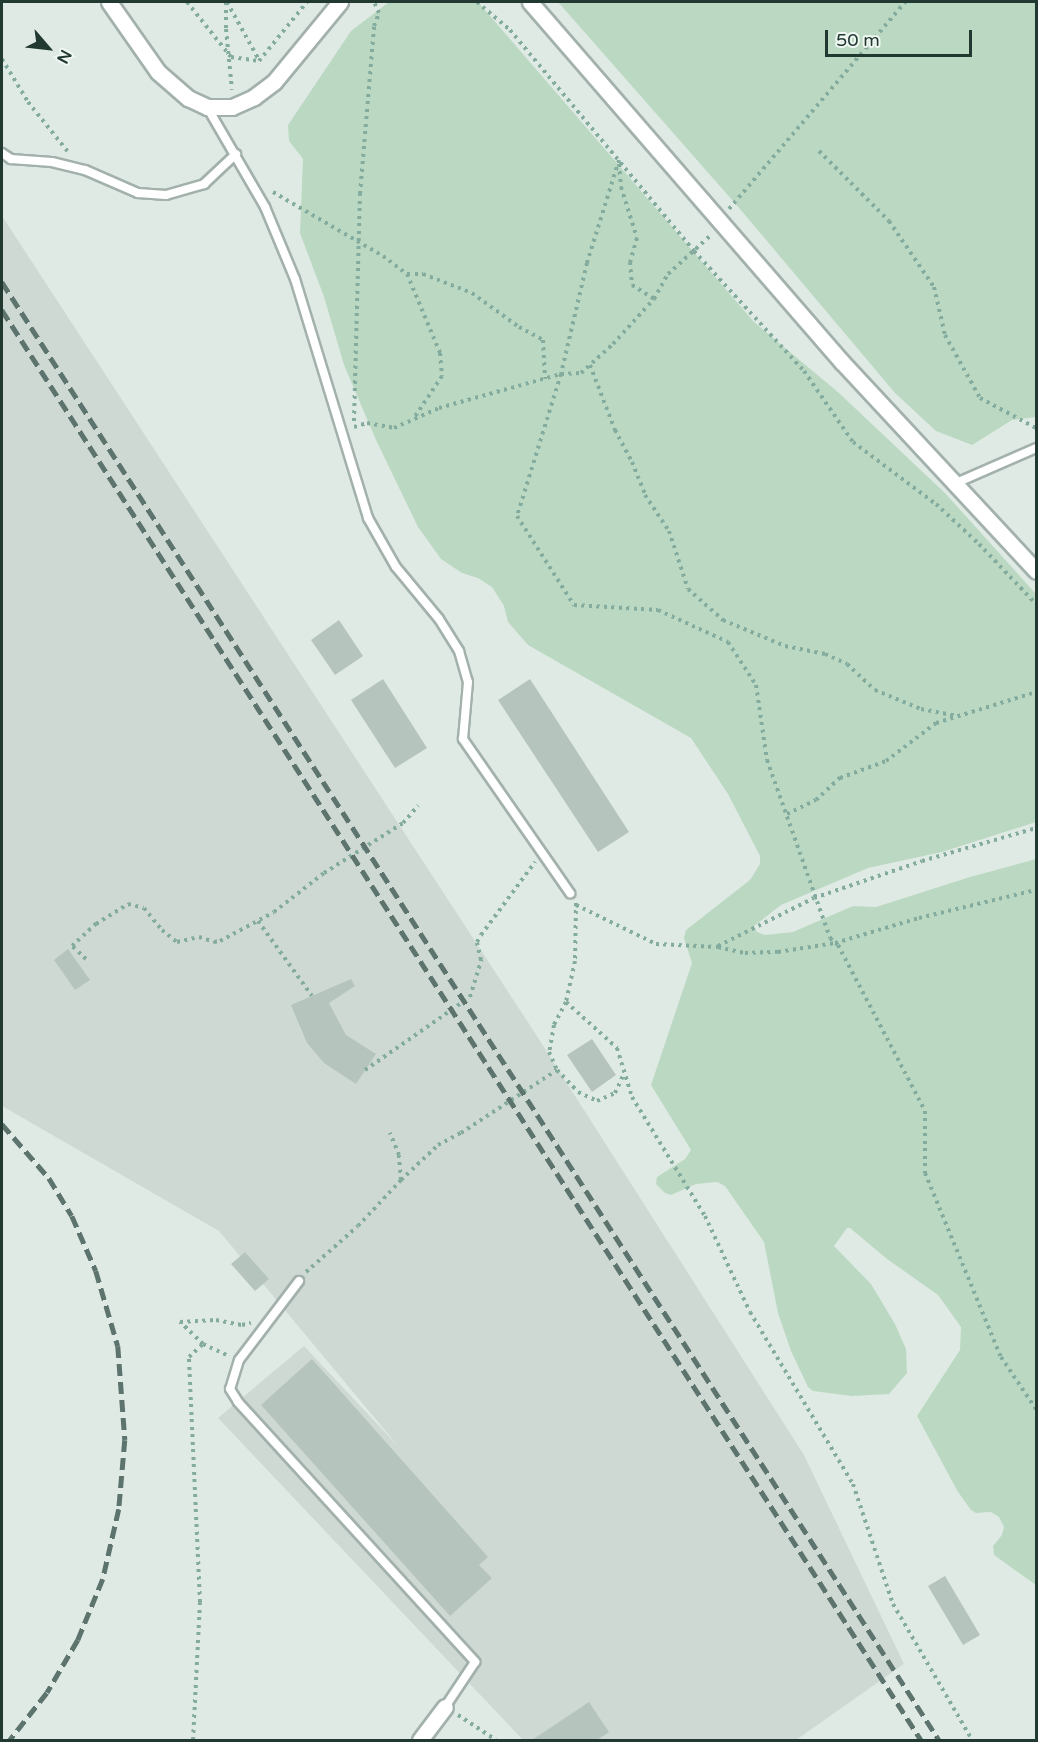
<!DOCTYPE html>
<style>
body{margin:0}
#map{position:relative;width:1038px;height:1742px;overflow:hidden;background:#e0eae5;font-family:"Varela Round",sans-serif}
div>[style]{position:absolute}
.built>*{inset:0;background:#cfd9d4}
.green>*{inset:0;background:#bbd9c2}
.building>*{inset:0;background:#b6c4be}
.path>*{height:4px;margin-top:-2px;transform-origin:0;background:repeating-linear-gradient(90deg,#83ab9e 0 3px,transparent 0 7.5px)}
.roads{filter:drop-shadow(2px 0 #a3b1ac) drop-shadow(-2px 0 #a3b1ac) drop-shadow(0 2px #a3b1ac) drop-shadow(0 -2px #a3b1ac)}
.service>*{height:8px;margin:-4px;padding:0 4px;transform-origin:4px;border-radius:4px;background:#fff}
.minor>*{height:15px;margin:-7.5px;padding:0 7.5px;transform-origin:7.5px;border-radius:7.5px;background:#fff}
.rail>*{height:4.5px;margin-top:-2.25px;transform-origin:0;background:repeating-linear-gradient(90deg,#5d746e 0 12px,transparent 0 18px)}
span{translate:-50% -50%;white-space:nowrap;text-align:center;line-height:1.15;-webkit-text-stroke:4.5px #f0f7f3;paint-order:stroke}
.frame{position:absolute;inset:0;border:3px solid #223932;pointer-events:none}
.north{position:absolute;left:18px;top:18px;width:60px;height:60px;-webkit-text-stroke:4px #f0f7f3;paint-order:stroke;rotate:118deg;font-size:16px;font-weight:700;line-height:24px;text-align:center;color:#223932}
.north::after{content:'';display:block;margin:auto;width:21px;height:27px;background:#223932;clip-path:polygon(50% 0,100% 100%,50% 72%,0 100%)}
.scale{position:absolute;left:825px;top:30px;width:147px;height:27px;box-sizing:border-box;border:3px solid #223932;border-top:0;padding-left:8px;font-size:18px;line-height:21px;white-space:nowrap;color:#223932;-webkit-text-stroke:4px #f0f7f3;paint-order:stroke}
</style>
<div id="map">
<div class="built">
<i style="clip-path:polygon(2px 216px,533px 1030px,804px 1455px,904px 1664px,796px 1740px,523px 1740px,218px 1418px,304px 1346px,398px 1446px,219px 1231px,2px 1106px)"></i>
</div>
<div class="green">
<i style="clip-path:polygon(389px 2px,478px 2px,754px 322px,839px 393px,945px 493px,1036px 594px,1036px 822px,942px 852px,868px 868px,781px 905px,754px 926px,757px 932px,765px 935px,793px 932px,853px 906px,876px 907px,970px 877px,1036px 859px,1036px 1585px,994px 1555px,993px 1546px,1002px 1535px,1004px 1527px,999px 1517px,991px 1512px,976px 1513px,971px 1510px,958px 1492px,917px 1416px,960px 1350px,961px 1327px,938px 1295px,887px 1259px,850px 1228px,847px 1228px,834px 1246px,871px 1284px,895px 1324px,906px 1349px,907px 1373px,889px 1394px,852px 1396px,813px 1391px,808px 1387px,791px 1351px,778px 1313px,764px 1242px,725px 1186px,717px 1182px,696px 1184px,671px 1195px,665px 1193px,656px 1184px,657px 1177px,685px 1159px,691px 1150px,651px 1085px,692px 963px,684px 938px,686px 930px,750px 880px,760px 864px,760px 856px,728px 794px,691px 738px,528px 645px,508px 622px,504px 606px,492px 587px,478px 578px,462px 573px,441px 559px,418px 527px,376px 440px,344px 365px,324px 297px,300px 233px,303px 159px,289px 141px,288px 125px,351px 31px)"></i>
<i style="clip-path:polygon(558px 2px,1036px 2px,1036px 417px,1012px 420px,972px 445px,936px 431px,895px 393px,740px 209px)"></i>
</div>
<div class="building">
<i style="clip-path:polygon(339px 620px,363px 656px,335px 675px,311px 640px)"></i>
<i style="clip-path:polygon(383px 679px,427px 748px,395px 768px,351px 700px)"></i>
<i style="clip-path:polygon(530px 679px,629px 832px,598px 852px,498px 700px)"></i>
<i style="clip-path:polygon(68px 949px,90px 980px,75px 990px,54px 960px)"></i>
<i style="clip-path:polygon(351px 979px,355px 986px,329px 1003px,346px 1035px,376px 1054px,356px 1084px,324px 1063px,307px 1043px,291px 1005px)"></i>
<i style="clip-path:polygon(592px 1039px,616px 1075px,592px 1092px,567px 1055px)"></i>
<i style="clip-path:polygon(245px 1252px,269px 1279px,255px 1291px,231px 1264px)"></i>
<i style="clip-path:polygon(312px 1359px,488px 1557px,479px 1565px,492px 1578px,450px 1616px,261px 1405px)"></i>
<i style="clip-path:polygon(945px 1576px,980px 1635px,963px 1645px,928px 1586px)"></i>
<i style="clip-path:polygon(589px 1702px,609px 1732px,597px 1740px,532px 1740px)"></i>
</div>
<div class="path">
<i style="left:187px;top:2px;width:70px;rotate:51.3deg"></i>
<i style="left:231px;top:57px;width:28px;rotate:8deg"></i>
<i style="left:226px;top:2px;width:27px;rotate:90deg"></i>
<i style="left:226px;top:29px;width:61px;rotate:84.4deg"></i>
<i style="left:227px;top:2px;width:66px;rotate:61.1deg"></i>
<i style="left:477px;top:2px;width:43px;rotate:40.3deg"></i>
<i style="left:510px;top:30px;width:288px;rotate:50.2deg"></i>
<i style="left:694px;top:251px;width:163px;rotate:47.5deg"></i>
<i style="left:804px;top:371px;width:86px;rotate:55.4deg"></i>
<i style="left:853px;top:442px;width:104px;rotate:36.8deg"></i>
<i style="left:936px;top:504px;width:59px;rotate:42.9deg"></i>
<i style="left:979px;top:544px;width:83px;rotate:46.5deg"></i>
<i style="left:2px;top:59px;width:50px;rotate:58.8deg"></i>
<i style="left:28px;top:102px;width:65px;rotate:51.2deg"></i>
<i style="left:259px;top:61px;width:76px;rotate:-50.9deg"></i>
<i style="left:819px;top:151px;width:99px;rotate:45deg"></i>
<i style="left:889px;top:221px;width:80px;rotate:55.7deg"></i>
<i style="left:934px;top:287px;width:49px;rotate:77.1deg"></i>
<i style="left:945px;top:335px;width:72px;rotate:60.9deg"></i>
<i style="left:980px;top:398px;width:64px;rotate:28.2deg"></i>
<i style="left:619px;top:160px;width:108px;rotate:107.3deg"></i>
<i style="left:587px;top:263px;width:114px;rotate:103.2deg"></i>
<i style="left:561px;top:374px;width:149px;rotate:107.2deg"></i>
<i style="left:517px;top:516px;width:106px;rotate:57.4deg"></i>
<i style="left:574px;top:605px;width:84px;rotate:3.4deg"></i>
<i style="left:658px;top:610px;width:77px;rotate:24.6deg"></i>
<i style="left:728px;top:642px;width:51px;rotate:56.9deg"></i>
<i style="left:756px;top:685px;width:76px;rotate:81.7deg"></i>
<i style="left:767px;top:760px;width:189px;rotate:70.5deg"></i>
<i style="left:830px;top:938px;width:11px;rotate:41deg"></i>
<i style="left:838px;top:945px;width:187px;rotate:62.3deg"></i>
<i style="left:925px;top:1111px;width:62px;rotate:90deg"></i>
<i style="left:925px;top:1173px;width:199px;rotate:67.6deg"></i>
<i style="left:1001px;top:1357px;width:63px;rotate:56.1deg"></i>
<i style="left:619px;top:164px;width:23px;rotate:85deg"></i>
<i style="left:621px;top:187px;width:53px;rotate:72.6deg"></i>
<i style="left:637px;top:238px;width:25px;rotate:106deg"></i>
<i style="left:630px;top:262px;width:23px;rotate:85deg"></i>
<i style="left:632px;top:285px;width:26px;rotate:32deg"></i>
<i style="left:273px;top:192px;width:127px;rotate:30.2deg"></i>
<i style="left:383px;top:256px;width:30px;rotate:37deg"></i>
<i style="left:407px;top:274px;width:86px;rotate:67.3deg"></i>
<i style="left:440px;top:353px;width:23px;rotate:85deg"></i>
<i style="left:442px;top:376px;width:50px;rotate:123.7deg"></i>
<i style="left:729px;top:209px;width:272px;rotate:-49.6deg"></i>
<i style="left:407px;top:274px;width:16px"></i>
<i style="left:423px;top:274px;width:53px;rotate:21.2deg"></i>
<i style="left:472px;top:293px;width:58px;rotate:35.9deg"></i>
<i style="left:519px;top:327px;width:27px;rotate:28deg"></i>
<i style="left:543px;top:340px;width:39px;rotate:87deg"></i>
<i style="left:590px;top:365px;width:70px;rotate:69deg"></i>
<i style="left:615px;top:430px;width:36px;rotate:62deg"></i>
<i style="left:632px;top:462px;width:35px;rotate:68deg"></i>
<i style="left:645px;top:495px;width:43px;rotate:56.3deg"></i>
<i style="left:669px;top:531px;width:61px;rotate:71.9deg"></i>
<i style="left:688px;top:589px;width:47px;rotate:41.5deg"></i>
<i style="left:723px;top:620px;width:67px;rotate:22.8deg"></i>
<i style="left:785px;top:646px;width:41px;rotate:11.3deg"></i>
<i style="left:825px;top:654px;width:24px;rotate:24deg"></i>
<i style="left:847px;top:664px;width:38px;rotate:43deg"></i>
<i style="left:875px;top:690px;width:50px;rotate:22.4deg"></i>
<i style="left:921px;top:709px;width:37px;rotate:11deg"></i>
<i style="left:354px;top:421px;width:227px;rotate:-88.5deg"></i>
<i style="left:360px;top:194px;width:169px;rotate:-85.2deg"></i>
<i style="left:374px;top:26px;width:14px;rotate:-69deg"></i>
<i style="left:379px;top:13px;width:12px;rotate:-114deg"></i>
<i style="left:354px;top:427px;width:14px;rotate:-17deg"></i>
<i style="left:367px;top:423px;width:27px;rotate:10deg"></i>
<i style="left:394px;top:428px;width:49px;rotate:-24deg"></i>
<i style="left:439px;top:408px;width:127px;rotate:-15.6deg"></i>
<i style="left:561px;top:374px;width:20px;rotate:-3deg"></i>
<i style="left:581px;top:373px;width:43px;rotate:-42.2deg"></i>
<i style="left:613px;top:344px;width:61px;rotate:-47.7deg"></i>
<i style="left:654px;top:299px;width:29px;rotate:-61deg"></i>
<i style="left:668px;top:274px;width:58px;rotate:-42.2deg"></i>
<i style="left:787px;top:814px;width:32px;rotate:-26deg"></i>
<i style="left:816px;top:800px;width:33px;rotate:-43deg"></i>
<i style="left:840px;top:778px;width:49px;rotate:-20.3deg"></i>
<i style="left:886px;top:761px;width:63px;rotate:-37.2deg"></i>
<i style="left:936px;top:723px;width:105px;rotate:-17.2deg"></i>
<i style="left:576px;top:903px;width:58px;rotate:91deg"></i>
<i style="left:575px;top:961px;width:42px;rotate:102.4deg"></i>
<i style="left:566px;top:1002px;width:26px;rotate:118deg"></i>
<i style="left:554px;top:1025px;width:27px;rotate:100deg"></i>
<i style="left:549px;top:1052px;width:20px;rotate:66deg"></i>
<i style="left:557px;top:1070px;width:30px;rotate:46deg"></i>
<i style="left:578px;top:1092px;width:21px;rotate:25deg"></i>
<i style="left:597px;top:1101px;width:20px;rotate:-24deg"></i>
<i style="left:615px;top:1093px;width:21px;rotate:-65deg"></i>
<i style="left:576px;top:905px;width:89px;rotate:26deg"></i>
<i style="left:656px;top:944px;width:62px;rotate:2.8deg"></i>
<i style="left:718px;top:947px;width:28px;rotate:13deg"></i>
<i style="left:745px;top:953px;width:33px;rotate:-2deg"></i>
<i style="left:778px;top:952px;width:58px;rotate:-9deg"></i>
<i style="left:835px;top:943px;width:88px;rotate:-16.6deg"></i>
<i style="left:919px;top:918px;width:120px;rotate:-13.5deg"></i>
<i style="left:258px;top:921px;width:92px;rotate:54.2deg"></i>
<i style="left:718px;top:946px;width:107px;rotate:-26.6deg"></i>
<i style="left:814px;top:898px;width:114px;rotate:-18.9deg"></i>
<i style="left:922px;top:861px;width:119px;rotate:-16.1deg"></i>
<i style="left:86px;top:959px;width:19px;rotate:-137deg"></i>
<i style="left:72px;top:946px;width:33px;rotate:-43deg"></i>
<i style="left:96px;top:924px;width:38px;rotate:-32deg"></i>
<i style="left:128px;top:904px;width:16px;rotate:14deg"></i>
<i style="left:144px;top:908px;width:28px;rotate:51deg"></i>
<i style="left:162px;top:930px;width:19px;rotate:39deg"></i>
<i style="left:177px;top:942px;width:23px;rotate:-13deg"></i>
<i style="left:199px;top:937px;width:16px;rotate:18deg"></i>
<i style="left:214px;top:942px;width:6px;rotate:-9deg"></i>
<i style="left:220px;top:941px;width:61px;rotate:-28.2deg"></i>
<i style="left:274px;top:912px;width:63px;rotate:-38deg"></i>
<i style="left:324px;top:873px;width:93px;rotate:-32.3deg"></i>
<i style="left:403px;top:823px;width:23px;rotate:-49deg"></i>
<i style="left:566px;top:1002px;width:69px;rotate:42deg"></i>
<i style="left:617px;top:1048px;width:51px;rotate:73deg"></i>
<i style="left:632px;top:1097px;width:140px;rotate:58.5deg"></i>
<i style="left:705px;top:1216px;width:106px;rotate:64.9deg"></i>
<i style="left:750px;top:1312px;width:200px;rotate:59.1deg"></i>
<i style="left:853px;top:1484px;width:126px;rotate:71.6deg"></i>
<i style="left:893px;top:1604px;width:157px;rotate:59.8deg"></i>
<i style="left:365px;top:1070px;width:128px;rotate:-34.8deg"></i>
<i style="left:470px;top:997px;width:39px;rotate:-73deg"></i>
<i style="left:481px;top:960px;width:18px;rotate:-103deg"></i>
<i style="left:477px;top:942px;width:8px;rotate:-60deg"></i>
<i style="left:481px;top:935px;width:91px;rotate:-53.5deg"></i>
<i style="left:401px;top:1180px;width:51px;rotate:-43.4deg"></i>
<i style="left:438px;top:1145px;width:26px;rotate:-28deg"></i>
<i style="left:461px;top:1133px;width:115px;rotate:-33.3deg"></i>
<i style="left:306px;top:1272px;width:69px;rotate:-41.5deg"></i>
<i style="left:358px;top:1226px;width:63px;rotate:-46.9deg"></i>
<i style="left:401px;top:1180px;width:25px;rotate:-95deg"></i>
<i style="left:399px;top:1155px;width:24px;rotate:-112deg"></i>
<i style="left:203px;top:1344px;width:32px;rotate:-136deg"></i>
<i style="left:180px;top:1322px;width:36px;rotate:-3deg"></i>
<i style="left:216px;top:1320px;width:26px;rotate:11deg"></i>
<i style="left:242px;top:1325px;width:9px;rotate:-13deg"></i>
<i style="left:458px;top:1715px;width:45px;rotate:33.3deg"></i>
<i style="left:193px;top:1740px;width:138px;rotate:-87.1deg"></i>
<i style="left:200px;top:1602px;width:245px;rotate:-92.6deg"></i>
<i style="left:189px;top:1357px;width:19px;rotate:-43deg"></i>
<i style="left:203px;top:1344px;width:29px;rotate:25deg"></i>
</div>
<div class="roads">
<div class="service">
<i style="left:207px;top:107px;width:116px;rotate:59.9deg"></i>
<i style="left:265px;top:207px;width:78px;rotate:67.4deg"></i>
<i style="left:295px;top:279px;width:250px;rotate:73deg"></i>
<i style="left:368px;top:518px;width:56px;rotate:60.3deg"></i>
<i style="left:396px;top:567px;width:67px;rotate:50.4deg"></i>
<i style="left:439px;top:619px;width:38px;rotate:58deg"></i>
<i style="left:459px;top:651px;width:32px;rotate:74deg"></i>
<i style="left:468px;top:682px;width:57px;rotate:95deg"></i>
<i style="left:463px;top:739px;width:188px;rotate:55.2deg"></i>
<i style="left:2px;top:153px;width:11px;rotate:34deg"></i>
<i style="left:11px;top:159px;width:41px;rotate:4.2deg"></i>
<i style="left:52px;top:162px;width:34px;rotate:14deg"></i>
<i style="left:85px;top:170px;width:58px;rotate:23.5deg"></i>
<i style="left:138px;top:193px;width:28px;rotate:4deg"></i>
<i style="left:166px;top:195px;width:40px;rotate:-16deg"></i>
<i style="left:204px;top:184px;width:44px;rotate:-43.2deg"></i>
<i style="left:956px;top:483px;width:87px;rotate:-23.6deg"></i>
<i style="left:299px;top:1281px;width:99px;rotate:127.2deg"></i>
<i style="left:239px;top:1360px;width:30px;rotate:107deg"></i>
<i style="left:230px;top:1389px;width:15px;rotate:58deg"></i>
<i style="left:238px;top:1402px;width:352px;rotate:47.6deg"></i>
<i style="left:475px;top:1662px;width:54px;rotate:123.7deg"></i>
</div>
<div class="minor">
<i style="left:109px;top:2px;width:85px;rotate:55deg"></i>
<i style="left:158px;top:72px;width:40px;rotate:41deg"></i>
<i style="left:188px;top:98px;width:21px;rotate:25deg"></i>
<i style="left:207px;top:107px;width:25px"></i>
<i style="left:232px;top:107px;width:24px;rotate:-24deg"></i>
<i style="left:254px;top:97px;width:25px;rotate:-37deg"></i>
<i style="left:274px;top:82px;width:104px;rotate:-50.5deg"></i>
<i style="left:530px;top:2px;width:476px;rotate:49.1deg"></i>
<i style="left:842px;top:362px;width:285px;rotate:47.1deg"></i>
<i style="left:420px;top:1740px;width:41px;rotate:-52.9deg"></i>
</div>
</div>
<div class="rail">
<i style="left:2px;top:282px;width:1733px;rotate:57.27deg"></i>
<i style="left:2px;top:310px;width:1700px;rotate:57.27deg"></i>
<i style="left:2px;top:1124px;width:72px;rotate:49deg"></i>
<i style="left:49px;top:1178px;width:44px;rotate:58.8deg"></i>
<i style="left:72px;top:1216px;width:60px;rotate:66.4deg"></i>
<i style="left:96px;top:1271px;width:78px;rotate:73.7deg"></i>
<i style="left:118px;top:1346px;width:94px;rotate:85.7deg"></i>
<i style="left:125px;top:1440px;width:69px;rotate:95deg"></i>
<i style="left:119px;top:1509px;width:72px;rotate:102.9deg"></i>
<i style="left:103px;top:1579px;width:66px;rotate:112.3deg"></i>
<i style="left:78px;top:1640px;width:61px;rotate:120.3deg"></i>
<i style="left:47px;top:1693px;width:60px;rotate:128.2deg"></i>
</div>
<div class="frame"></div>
<div class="north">N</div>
<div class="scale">50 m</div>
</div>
